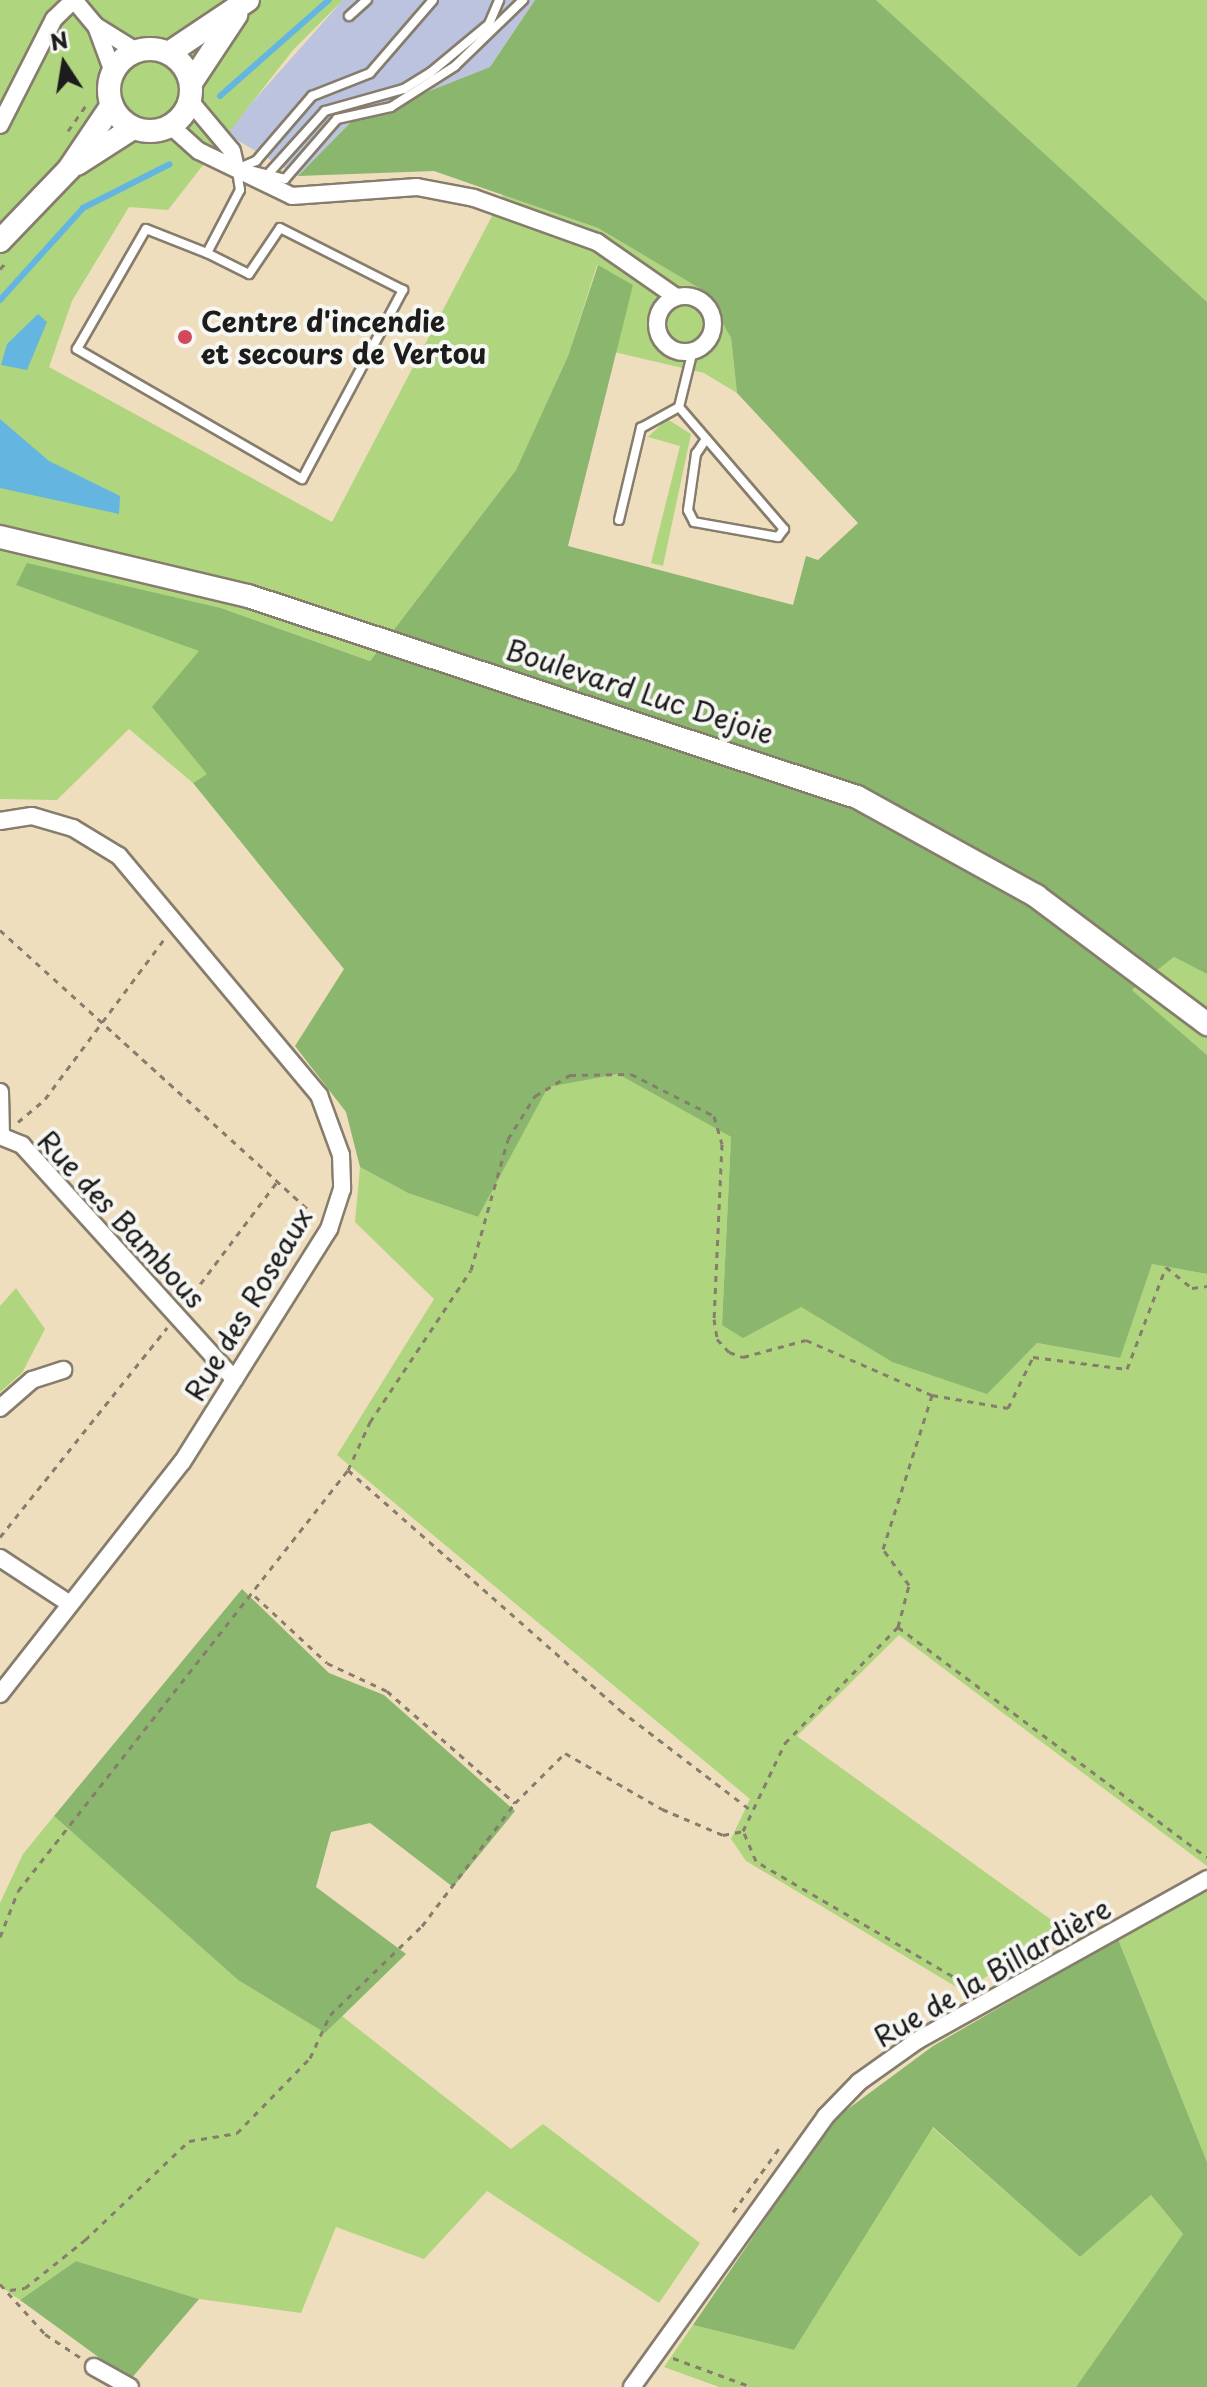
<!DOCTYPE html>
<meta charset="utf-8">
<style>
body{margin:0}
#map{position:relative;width:1207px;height:2387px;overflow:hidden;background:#efdebe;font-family:"Playpen Sans",sans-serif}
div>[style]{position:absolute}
.industrial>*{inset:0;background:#bbc3de}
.green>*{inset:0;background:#afd57e}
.forest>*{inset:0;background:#8bb66d}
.water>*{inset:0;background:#64b6e0}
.stream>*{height:6px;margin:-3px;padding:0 3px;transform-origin:3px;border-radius:3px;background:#64b6e0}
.path>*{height:3px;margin-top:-1.5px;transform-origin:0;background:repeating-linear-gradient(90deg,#867d6d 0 6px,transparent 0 12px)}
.roads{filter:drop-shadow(2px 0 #867d6d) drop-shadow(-2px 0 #867d6d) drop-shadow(0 2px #867d6d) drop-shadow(0 -2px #867d6d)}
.service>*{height:8px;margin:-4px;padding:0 4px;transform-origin:4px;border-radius:4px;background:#fff}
.minor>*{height:16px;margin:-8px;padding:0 8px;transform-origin:8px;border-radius:8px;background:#fff}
.minor>.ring{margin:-8px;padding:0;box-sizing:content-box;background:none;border:16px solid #fff;border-radius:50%}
.secondary>*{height:22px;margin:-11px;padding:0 11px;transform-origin:11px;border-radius:11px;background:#fff}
.secondary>.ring{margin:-11px;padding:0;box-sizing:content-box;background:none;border:22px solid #fff;border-radius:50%}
.dots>*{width:22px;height:22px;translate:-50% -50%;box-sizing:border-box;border:4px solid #f6f6f2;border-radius:50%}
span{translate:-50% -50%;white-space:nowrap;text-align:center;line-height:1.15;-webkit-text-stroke:8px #f6f6f2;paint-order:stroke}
.poi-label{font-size:28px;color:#1c1c1c;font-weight:700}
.left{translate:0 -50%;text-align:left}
.street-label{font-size:28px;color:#1c1c1c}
.north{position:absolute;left:24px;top:24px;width:80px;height:80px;-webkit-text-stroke:6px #f6f6f2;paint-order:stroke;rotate:348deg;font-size:22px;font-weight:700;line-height:32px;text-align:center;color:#1c1c1c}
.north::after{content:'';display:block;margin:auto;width:28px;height:36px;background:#1c1c1c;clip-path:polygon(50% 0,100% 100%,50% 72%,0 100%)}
</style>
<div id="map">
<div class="industrial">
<i style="clip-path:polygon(343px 0,535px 0,490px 67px,351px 122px,298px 176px,225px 133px)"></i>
</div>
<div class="green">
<i style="clip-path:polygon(0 0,343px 0,293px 50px,168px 210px,129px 207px,72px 301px,49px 367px,332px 522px,503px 195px,598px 228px,704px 291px,731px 338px,737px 393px,704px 373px,614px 352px,633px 285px,597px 265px,568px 356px,516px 470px,370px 661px,221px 608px,27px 564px,17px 585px,200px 651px,207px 774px,193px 783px,129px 729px,57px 800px,0 799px)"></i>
<i style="clip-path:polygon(876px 0,1207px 0,1207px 302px)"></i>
<i style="clip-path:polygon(667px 419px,691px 434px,663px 566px,651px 563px,680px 446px,648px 437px)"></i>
<i style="clip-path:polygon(1174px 957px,1207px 974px,1207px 1055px,1132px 990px)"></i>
<i style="clip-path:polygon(618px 1074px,731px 1137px,722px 1325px,801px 1307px,892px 1362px,987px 1393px,1037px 1343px,1119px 1358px,1152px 1264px,1207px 1274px,1207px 1866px,899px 1635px,797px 1736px,1064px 1929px,963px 1991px,746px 1861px,731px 1839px,750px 1799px,337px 1455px,434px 1299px,355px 1222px,360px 1167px,408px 1193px,478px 1217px,548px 1086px)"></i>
<i style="clip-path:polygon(16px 1288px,45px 1329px,22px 1373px,0 1392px,0 1306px)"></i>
<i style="clip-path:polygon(54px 1816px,238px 1980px,325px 2033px,342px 2016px,511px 2149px,543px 2124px,700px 2243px,659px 2303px,487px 2191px,424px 2259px,336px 2227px,301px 2313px,199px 2299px,76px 2261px,20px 2300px,0 2286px,0 1903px,23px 1854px)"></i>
<i style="clip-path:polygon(1207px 1890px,1207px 2162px,1118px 1939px)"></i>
<i style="clip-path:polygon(932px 2127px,1080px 2257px,1151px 2195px,1183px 2234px,1076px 2387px,719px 2387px,664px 2367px,693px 2325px,794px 2350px)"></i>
</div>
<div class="forest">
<i style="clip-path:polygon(535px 0,876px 0,1207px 302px,1207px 974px,1174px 957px,1132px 990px,1207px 1055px,1207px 1274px,1152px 1264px,1120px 1358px,1037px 1343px,987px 1394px,892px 1362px,801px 1307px,743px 1338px,722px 1325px,731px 1137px,618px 1074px,548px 1087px,478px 1217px,408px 1193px,360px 1167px,346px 1112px,295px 1046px,344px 969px,193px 783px,207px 774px,152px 707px,199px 651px,16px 585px,27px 563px,221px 608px,370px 661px,516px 470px,568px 356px,598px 265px,633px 285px,568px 546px,793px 605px,806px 556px,818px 560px,858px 523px,737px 393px,731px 338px,704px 291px,598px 228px,434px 171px,298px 176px,351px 122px,490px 67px)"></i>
<i style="clip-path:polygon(242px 1589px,329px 1673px,384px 1695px,515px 1811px,453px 1887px,370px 1823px,331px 1832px,316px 1887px,406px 1954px,325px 2033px,238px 1980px,54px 1816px)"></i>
<i style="clip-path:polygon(1118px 1939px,1207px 2162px,1207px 2387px,1076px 2387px,1183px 2234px,1151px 2195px,1080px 2257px,933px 2127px,794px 2350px,693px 2325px,833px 2120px,933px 2046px)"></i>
<i style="clip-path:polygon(76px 2261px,199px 2299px,130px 2380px,20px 2300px)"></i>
</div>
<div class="water">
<i style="clip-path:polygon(38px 314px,47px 322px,27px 370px,1px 365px,7px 344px)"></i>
<i style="clip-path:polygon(0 419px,49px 461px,120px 496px,119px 514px,0 488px)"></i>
</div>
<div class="stream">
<i style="left:220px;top:96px;width:145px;rotate:-41.4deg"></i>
<i style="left:0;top:300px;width:124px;rotate:-47.9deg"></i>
<i style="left:83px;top:208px;width:97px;rotate:-26.8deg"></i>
</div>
<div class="path">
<i style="left:68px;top:131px;width:35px;rotate:-55deg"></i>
<i style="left:0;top:269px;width:12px;rotate:-48deg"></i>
<i style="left:0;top:930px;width:424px;rotate:42.2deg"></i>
<i style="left:18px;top:1122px;width:35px;rotate:-40deg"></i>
<i style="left:45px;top:1099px;width:201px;rotate:-53.3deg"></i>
<i style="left:186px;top:1303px;width:151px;rotate:-53.1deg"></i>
<i style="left:348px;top:1470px;width:53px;rotate:-65.4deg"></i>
<i style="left:370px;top:1422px;width:182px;rotate:-56.4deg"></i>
<i style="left:471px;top:1270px;width:136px;rotate:-74.2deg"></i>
<i style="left:508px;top:1139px;width:51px;rotate:-57.9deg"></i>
<i style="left:535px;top:1096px;width:41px;rotate:-31deg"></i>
<i style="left:570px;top:1075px;width:61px;rotate:-0.9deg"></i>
<i style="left:631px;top:1074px;width:93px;rotate:26.8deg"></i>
<i style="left:714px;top:1116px;width:29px;rotate:74deg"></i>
<i style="left:722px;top:1144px;width:175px;rotate:92.6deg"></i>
<i style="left:714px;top:1319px;width:20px;rotate:81deg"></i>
<i style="left:717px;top:1339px;width:18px;rotate:47deg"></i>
<i style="left:729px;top:1352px;width:15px;rotate:20deg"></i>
<i style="left:743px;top:1357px;width:65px;rotate:-15.1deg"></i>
<i style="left:806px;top:1340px;width:137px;rotate:23.6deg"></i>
<i style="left:0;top:1537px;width:268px;rotate:-51.4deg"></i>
<i style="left:255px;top:1596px;width:98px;rotate:42.9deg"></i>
<i style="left:327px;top:1663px;width:66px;rotate:25deg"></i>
<i style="left:387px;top:1691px;width:170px;rotate:41.2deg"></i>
<i style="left:515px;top:1803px;width:71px;rotate:-45deg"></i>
<i style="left:565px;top:1753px;width:112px;rotate:30deg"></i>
<i style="left:662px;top:1809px;width:66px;rotate:23.1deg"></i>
<i style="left:723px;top:1835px;width:20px;rotate:-11deg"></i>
<i style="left:898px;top:1627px;width:385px;rotate:36.7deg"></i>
<i style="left:0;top:1937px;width:49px;rotate:-68.6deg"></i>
<i style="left:18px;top:1891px;width:535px;rotate:-51.91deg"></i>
<i style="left:348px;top:1470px;width:363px;rotate:41.4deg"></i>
<i style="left:620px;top:1710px;width:166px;rotate:37.4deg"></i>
<i style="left:973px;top:1988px;width:251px;rotate:-149.7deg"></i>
<i style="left:756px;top:1861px;width:33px;rotate:-113deg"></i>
<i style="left:743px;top:1831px;width:98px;rotate:-64.5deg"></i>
<i style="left:785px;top:1743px;width:162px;rotate:-45.8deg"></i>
<i style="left:898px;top:1627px;width:43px;rotate:-75.3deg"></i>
<i style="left:909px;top:1585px;width:44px;rotate:-125.8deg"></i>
<i style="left:883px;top:1549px;width:162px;rotate:-72.3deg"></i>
<i style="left:932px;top:1395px;width:77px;rotate:9.7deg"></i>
<i style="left:1008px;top:1408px;width:57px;rotate:-63.9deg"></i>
<i style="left:1033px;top:1357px;width:95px;rotate:7.3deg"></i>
<i style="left:1127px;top:1369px;width:109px;rotate:-69.1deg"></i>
<i style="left:1166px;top:1267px;width:33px;rotate:39deg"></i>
<i style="left:1192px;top:1288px;width:15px;rotate:-8deg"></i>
<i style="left:733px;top:2212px;width:80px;rotate:-54.1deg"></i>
<i style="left:0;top:2284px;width:67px;rotate:48deg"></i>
<i style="left:45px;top:2334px;width:43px;rotate:33.7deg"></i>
<i style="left:10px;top:2290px;width:15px;rotate:-8deg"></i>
<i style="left:25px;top:2288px;width:77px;rotate:-38.7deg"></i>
<i style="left:85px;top:2240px;width:144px;rotate:-43.6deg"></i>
<i style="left:189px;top:2141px;width:49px;rotate:-9.5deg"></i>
<i style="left:237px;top:2133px;width:105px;rotate:-45.8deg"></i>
<i style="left:310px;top:2058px;width:47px;rotate:-65.1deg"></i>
<i style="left:330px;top:2015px;width:128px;rotate:-44.1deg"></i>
<i style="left:422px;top:1926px;width:154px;rotate:-52.9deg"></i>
<i style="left:673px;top:2358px;width:84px;rotate:20.2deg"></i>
</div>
<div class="roads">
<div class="service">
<i style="left:349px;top:16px;width:24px;rotate:-42deg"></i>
<i style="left:237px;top:169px;width:21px;rotate:-23deg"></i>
<i style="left:256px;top:161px;width:86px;rotate:-49.3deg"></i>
<i style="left:312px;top:96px;width:62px;rotate:-21.6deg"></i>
<i style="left:370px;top:73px;width:96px;rotate:-49.2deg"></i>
<i style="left:249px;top:170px;width:37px;rotate:14deg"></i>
<i style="left:285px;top:179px;width:79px;rotate:-49.1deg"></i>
<i style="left:337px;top:119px;width:55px;rotate:-12.5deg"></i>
<i style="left:391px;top:107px;width:76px;rotate:-32.6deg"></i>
<i style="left:455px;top:66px;width:95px;rotate:-44.1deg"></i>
<i style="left:270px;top:172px;width:82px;rotate:-48deg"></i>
<i style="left:325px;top:111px;width:82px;rotate:-15.6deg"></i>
<i style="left:404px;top:89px;width:31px;rotate:-32deg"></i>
<i style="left:430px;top:73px;width:77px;rotate:-39.7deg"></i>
<i style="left:489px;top:24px;width:26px;rotate:-67deg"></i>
<i style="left:207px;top:253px;width:47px;rotate:26.6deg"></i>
<i style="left:249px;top:274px;width:55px;rotate:-56deg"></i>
<i style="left:280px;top:228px;width:138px;rotate:26.8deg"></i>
<i style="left:403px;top:290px;width:214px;rotate:118.1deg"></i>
<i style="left:302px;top:479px;width:260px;rotate:-150deg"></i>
<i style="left:77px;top:349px;width:138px;rotate:-60.1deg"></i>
<i style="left:146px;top:229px;width:66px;rotate:21.5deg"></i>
<i style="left:207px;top:253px;width:71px;rotate:-62.4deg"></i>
<i style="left:240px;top:190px;width:20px;rotate:-99deg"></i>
<i style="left:693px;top:350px;width:59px;rotate:103.8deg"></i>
<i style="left:679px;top:407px;width:161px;rotate:49.3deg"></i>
<i style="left:784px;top:529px;width:10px;rotate:127deg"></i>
<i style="left:778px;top:537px;width:85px;rotate:-169.9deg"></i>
<i style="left:694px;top:522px;width:13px;rotate:-117deg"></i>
<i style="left:688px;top:510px;width:57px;rotate:-81.9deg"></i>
<i style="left:696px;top:454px;width:18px;rotate:-56deg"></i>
<i style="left:619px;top:520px;width:95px;rotate:-76.6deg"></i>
<i style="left:641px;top:428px;width:43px;rotate:-28.9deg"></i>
</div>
<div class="minor">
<i style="left:74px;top:0;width:34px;rotate:50deg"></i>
<i style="left:96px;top:26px;width:47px;rotate:32deg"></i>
<i style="left:96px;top:26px;width:49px;rotate:69.7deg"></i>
<i style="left:190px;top:101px;width:65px;rotate:50deg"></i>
<i style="left:232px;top:151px;width:18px;rotate:77deg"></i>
<i style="left:0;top:125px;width:119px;rotate:-63deg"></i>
<i style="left:54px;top:19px;width:28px;rotate:-44deg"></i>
<i style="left:172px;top:127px;width:36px;rotate:42deg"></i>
<i style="left:199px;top:151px;width:103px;rotate:25.8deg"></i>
<i style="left:292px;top:196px;width:125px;rotate:-4.1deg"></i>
<i style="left:417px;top:187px;width:58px;rotate:10.9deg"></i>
<i style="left:474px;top:198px;width:131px;rotate:19.7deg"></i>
<i style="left:597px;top:242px;width:96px;rotate:34.8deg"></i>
<i class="ring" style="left:657px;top:296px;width:40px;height:40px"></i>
<i style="left:0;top:821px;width:32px;rotate:-9deg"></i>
<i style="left:32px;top:816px;width:43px;rotate:16.3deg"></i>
<i style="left:73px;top:828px;width:54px;rotate:31.3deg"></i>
<i style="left:119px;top:856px;width:312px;rotate:50.1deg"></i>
<i style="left:319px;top:1095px;width:64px;rotate:69.9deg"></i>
<i style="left:341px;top:1155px;width:34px;rotate:88deg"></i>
<i style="left:342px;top:1189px;width:42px;rotate:108deg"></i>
<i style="left:329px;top:1229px;width:275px;rotate:122.2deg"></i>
<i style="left:182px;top:1462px;width:295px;rotate:128.1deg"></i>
<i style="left:0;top:1092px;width:44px;rotate:88.7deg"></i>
<i style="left:0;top:1136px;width:24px;rotate:22deg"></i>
<i style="left:22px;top:1145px;width:316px;rotate:47.8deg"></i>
<i style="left:0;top:1408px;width:43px;rotate:-41.2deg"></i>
<i style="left:32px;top:1380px;width:33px;rotate:-18deg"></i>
<i style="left:0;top:1558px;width:84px;rotate:33.3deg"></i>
<i style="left:94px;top:2367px;width:41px;rotate:29.1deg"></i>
<i style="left:632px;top:2387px;width:332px;rotate:-54.4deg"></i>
<i style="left:825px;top:2117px;width:49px;rotate:-45.8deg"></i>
<i style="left:859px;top:2082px;width:72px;rotate:-35.4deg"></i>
<i style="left:918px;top:2040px;width:331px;rotate:-29.1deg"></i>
</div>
<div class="secondary">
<i class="ring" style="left:109px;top:49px;width:60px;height:60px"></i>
<i style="left:169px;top:53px;width:95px;rotate:-33.9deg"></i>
<i style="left:191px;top:83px;width:82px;rotate:-56.5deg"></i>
<i style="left:77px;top:164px;width:67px;rotate:-32.7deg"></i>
<i style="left:0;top:241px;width:100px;rotate:-46.2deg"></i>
<i style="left:69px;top:169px;width:77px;rotate:-56.1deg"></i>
<i style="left:0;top:537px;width:255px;rotate:13.4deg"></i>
<i style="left:248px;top:596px;width:641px;rotate:18.27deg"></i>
<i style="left:857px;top:797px;width:205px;rotate:28.9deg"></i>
<i style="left:1036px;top:896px;width:214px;rotate:36.8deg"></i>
</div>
</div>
<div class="dots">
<i style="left:185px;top:337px;background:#d1495b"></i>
</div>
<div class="poi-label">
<span class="left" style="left:201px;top:337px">Centre d'incendie<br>et secours de Vertou</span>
</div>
<div class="street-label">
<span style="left:640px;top:691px;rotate:18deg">Boulevard Luc Dejoie</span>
<span style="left:122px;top:1219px;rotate:47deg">Rue des Bambous</span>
<span style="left:248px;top:1304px;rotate:-59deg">Rue des Roseaux</span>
<span style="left:992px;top:1972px;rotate:-30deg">Rue de la Billardière</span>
</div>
<div class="north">N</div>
</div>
